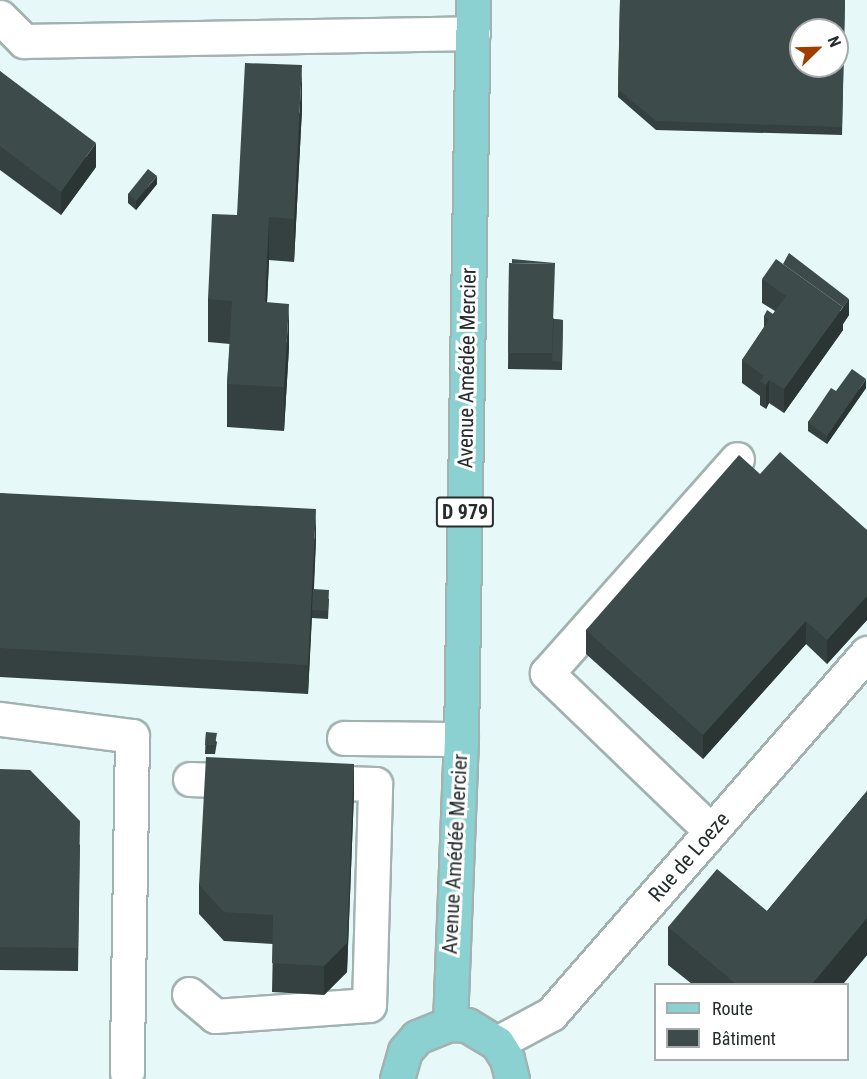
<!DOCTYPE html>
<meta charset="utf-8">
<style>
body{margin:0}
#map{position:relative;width:867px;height:1079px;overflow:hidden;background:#e6f8f7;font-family:"Roboto Condensed",sans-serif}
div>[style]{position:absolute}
.roads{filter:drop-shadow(2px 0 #a1b2b1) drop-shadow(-2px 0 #a1b2b1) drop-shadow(0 2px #a1b2b1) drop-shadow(0 -2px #a1b2b1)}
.minor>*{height:33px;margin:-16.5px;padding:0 16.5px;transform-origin:16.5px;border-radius:16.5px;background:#fff}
.major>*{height:33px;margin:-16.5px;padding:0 16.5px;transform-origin:16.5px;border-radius:16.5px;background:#8bd1d1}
.wall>*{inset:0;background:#344140}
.shaded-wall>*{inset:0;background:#2b3534}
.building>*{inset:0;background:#3d4c4b}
span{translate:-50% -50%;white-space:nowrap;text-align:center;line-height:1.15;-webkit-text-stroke:6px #fff;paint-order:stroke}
.shield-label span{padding:2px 4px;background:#fff;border:2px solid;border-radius:4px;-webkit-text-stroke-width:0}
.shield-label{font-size:20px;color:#262c2c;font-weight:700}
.street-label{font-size:21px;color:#262c2c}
.legend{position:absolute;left:654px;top:983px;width:195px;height:78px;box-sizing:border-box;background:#fff;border:2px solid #a8abab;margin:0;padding:8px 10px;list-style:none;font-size:18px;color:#262c2c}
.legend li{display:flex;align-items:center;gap:12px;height:30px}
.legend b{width:30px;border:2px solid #a8abab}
.north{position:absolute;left:789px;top:18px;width:60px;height:60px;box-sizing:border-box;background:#fff;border:2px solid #a8abab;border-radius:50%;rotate:67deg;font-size:16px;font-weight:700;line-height:24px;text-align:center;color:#262c2c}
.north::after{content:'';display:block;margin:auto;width:21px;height:27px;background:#a03e00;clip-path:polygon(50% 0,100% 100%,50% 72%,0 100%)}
</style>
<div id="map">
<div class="roads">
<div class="minor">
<i style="left:0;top:17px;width:34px;rotate:45deg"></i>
<i style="left:24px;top:41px;width:449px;rotate:-1deg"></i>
<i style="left:0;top:719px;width:133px;rotate:7.3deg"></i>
<i style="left:132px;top:736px;width:336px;rotate:90.9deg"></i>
<i style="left:344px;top:738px;width:117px;rotate:0.5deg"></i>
<i style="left:190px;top:779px;width:59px;rotate:1.9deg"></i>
<i style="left:711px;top:831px;width:228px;rotate:-136.1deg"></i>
<i style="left:547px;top:673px;width:286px;rotate:-48.4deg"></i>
<i style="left:189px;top:994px;width:34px;rotate:40deg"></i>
<i style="left:215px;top:1016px;width:154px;rotate:-4.1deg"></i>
<i style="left:369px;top:1005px;width:221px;rotate:-88.4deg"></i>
<i style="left:375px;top:784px;width:65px;rotate:-178.2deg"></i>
<i style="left:497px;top:1043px;width:61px;rotate:-28.2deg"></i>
<i style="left:551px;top:1014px;width:480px;rotate:-48.8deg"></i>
</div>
<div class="major">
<i style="left:450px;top:1024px;width:285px;rotate:-87.8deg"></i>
<i style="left:461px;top:739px;width:739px;rotate:-89.07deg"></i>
<i style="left:397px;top:1079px;width:29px;rotate:-74deg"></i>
<i style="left:405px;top:1051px;width:18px;rotate:-49deg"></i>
<i style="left:417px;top:1037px;width:35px;rotate:-22deg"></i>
<i style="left:450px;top:1024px;width:17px;rotate:3deg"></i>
<i style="left:467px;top:1025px;width:35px;rotate:31deg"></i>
<i style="left:497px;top:1043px;width:19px;rotate:58deg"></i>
<i style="left:507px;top:1059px;width:21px;rotate:76deg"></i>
</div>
</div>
<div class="wall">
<i style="clip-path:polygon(620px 0,845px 0,842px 135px,656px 130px,618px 97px)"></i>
<i style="clip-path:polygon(0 71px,96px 167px,61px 215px,0 170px)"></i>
<i style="clip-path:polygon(302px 109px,294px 262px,269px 260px,267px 303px,289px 347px,284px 431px,227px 427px,227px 384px,230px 344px,208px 342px,208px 299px,237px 215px)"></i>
<i style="clip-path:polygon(157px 184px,136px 210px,128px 203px,128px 194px)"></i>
<i style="clip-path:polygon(509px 263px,554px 319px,563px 320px,562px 370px,508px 369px)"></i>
<i style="clip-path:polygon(762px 279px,849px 315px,843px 324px,843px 330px,784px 413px,769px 403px,766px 409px,760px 405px,760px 396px,742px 383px,742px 360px,764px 327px,764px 316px,773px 314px,775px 311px,762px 303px)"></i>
<i style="clip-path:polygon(866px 388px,827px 444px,808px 431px,808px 422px,836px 391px)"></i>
<i style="clip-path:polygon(760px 474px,867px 530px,867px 620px,827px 664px,806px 644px,703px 759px,586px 654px,586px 630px)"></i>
<i style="clip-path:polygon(0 493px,316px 539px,314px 589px,329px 599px,328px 619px,312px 618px,312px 612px,308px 694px,0 677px)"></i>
<i style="clip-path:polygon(206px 732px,217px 742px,215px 754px,205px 754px)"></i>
<i style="clip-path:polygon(0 769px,80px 845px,78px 971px,0 970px)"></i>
<i style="clip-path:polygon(867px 791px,867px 955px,843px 984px,692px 984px,668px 965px,668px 927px,767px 911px)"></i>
<i style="clip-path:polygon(354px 793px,347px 972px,324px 995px,272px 992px,273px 944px,224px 941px,199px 914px,199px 885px)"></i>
</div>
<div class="shaded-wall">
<i style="clip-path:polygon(302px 65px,302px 109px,294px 262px,294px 219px)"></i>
<i style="clip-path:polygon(96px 143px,96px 167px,61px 215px,61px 192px)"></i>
<i style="clip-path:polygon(157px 176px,157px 184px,136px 210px,136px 201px)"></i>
<i style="clip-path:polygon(269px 217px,269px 260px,265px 346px,265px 302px)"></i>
<i style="clip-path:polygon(849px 299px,849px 315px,843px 324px,843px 330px,784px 413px,784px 389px)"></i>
<i style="clip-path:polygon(289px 304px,289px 347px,284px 431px,284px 387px)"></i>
<i style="clip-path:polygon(866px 379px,866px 388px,827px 444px,827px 436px)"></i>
<i style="clip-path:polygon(769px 380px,769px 403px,766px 409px,766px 385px)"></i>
<i style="clip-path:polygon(316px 509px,316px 539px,308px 694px,308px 665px)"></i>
<i style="clip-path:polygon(867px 596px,867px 620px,827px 664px,827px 640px)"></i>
<i style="clip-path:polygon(806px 621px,806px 644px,703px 759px,703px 735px)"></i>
<i style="clip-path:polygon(354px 764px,354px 793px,347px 972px,324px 995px,324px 966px)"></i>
<i style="clip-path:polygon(867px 918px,867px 955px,843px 984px,812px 984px)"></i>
</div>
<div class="building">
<i style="clip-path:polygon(evenodd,620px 0,845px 0,842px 127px,656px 121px,618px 89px,620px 0,801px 30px,837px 30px,837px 66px,801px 66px,801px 30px)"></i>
<i style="clip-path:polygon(245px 63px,302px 65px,294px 219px,269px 217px,265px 302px,289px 304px,284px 387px,227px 384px,232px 301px,208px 299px,212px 214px,237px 215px)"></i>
<i style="clip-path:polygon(0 71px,96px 143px,61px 192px,0 146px)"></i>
<i style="clip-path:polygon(148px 169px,157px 176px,136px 201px,128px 194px)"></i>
<i style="clip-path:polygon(789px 253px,849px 299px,843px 308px,843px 307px,783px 264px)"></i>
<i style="clip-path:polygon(512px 259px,555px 263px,555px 272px,555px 264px,512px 263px)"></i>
<i style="clip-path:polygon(776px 259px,843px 307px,784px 389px,769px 380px,766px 385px,760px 381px,764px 376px,742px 360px,769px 320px,764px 316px,767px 310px,773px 314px,786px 296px,762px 279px)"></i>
<i style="clip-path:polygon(509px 263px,555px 264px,552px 353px,508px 353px)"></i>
<i style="clip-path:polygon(554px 319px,563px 320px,562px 362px,552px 361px)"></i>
<i style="clip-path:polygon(852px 369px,866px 379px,827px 436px,808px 422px,831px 388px,836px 391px)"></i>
<i style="clip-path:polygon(780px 452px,867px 530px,867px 596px,827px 640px,806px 621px,703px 735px,586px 630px,739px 455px,760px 474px)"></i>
<i style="clip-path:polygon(0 493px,316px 509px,308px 665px,0 648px)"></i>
<i style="clip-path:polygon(313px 589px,329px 590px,328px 611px,312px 610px)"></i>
<i style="clip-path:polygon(206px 732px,217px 733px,215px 745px,205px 745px)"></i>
<i style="clip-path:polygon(206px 757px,354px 764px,347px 943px,324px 966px,272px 963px,273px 915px,224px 912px,199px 885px)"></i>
<i style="clip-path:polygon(0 769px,30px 770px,80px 821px,78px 948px,0 947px)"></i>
<i style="clip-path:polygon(867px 791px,867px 918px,812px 984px,736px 984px,668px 927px,717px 869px,767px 911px)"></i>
</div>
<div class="shield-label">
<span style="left:465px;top:512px">D 979</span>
</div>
<div class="street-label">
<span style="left:467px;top:368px;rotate:-89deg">Avenue Amédée Mercier</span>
<span style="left:455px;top:854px;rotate:-87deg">Avenue Amédée Mercier</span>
<span style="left:689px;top:857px;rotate:-49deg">Rue de Loeze</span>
</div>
<ul class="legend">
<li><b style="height:8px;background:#8bd1d1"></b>Route</li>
<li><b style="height:16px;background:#3d4c4b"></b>Bâtiment</li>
</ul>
<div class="north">N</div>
</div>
